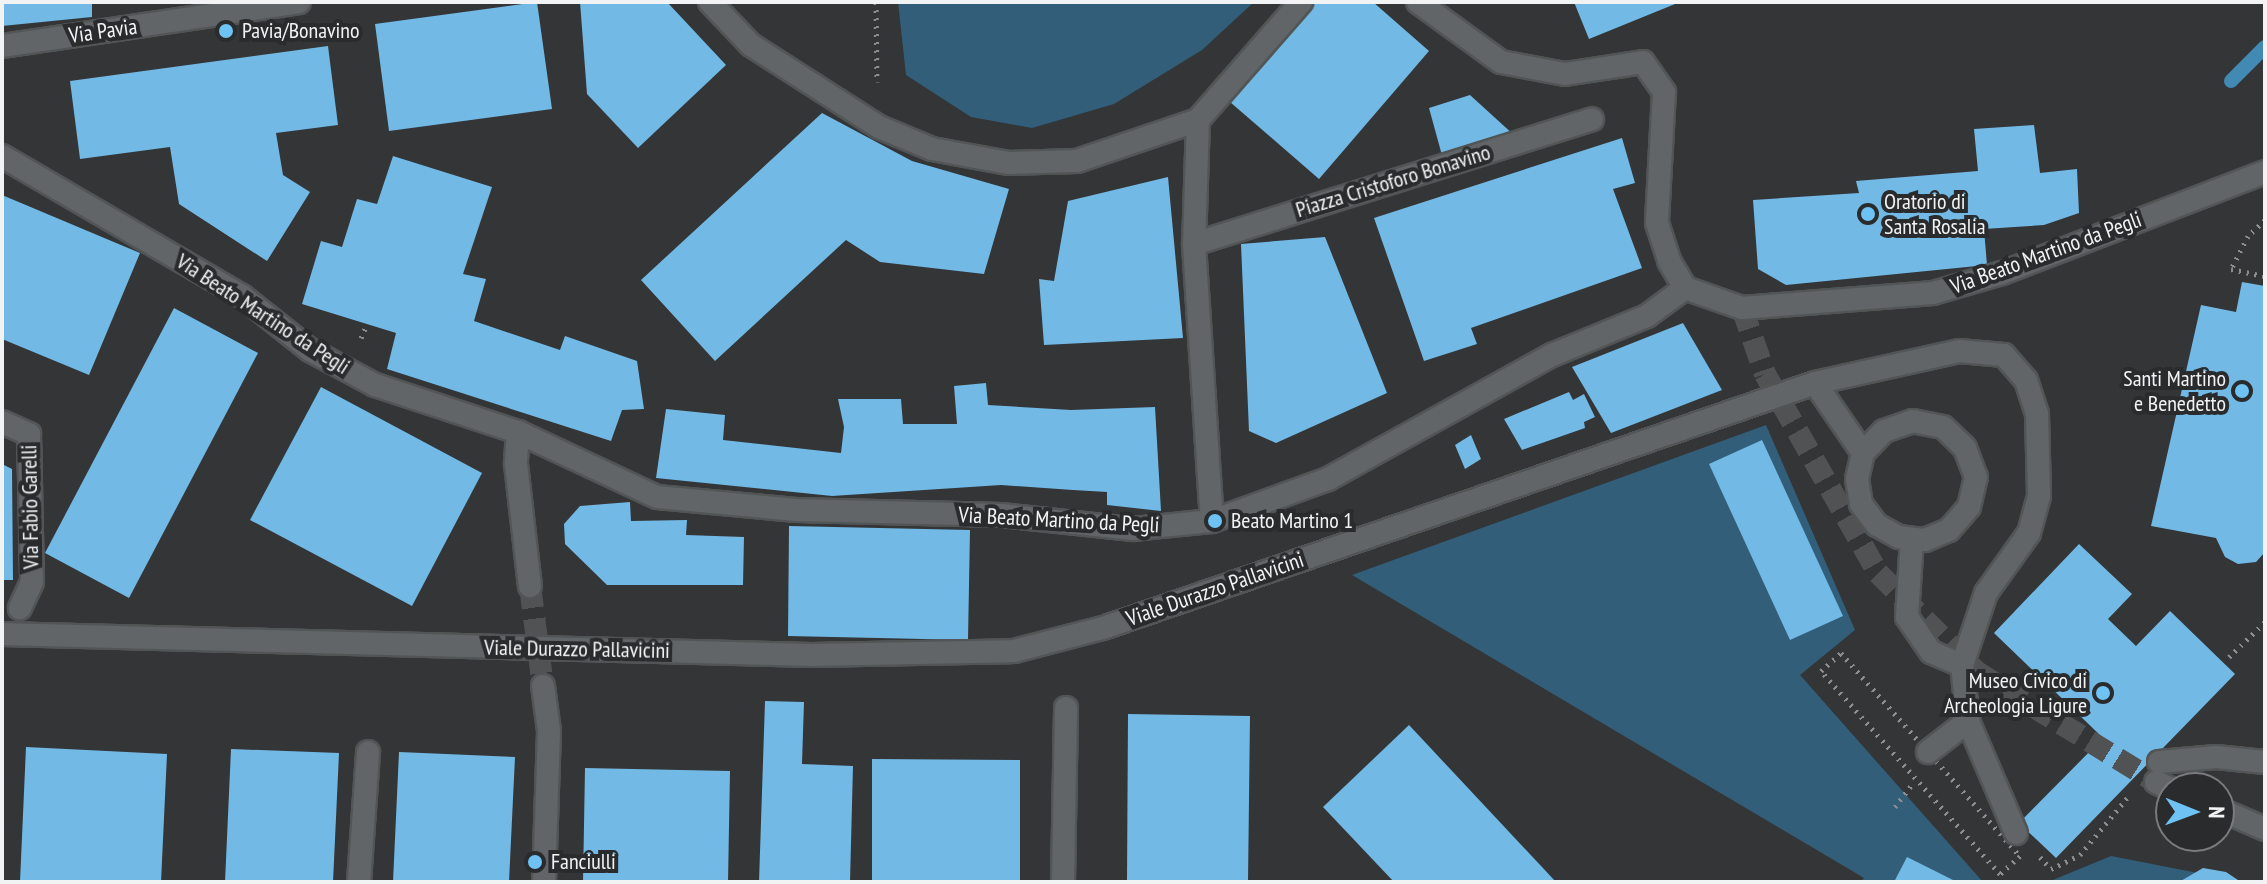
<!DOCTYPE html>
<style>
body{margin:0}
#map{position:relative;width:2267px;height:884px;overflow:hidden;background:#333537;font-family:"PT Sans Narrow",sans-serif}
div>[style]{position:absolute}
.green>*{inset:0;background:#325e7a}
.stream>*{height:14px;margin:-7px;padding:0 7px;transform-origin:7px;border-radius:7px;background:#4289b3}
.building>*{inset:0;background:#72b9e5}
.pedestrian-tunnel>*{height:22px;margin-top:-11px;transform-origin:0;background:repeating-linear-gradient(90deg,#505253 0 22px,transparent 0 33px)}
.minor-tunnel>*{height:22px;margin-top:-11px;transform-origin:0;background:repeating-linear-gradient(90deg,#505253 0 22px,transparent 0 33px)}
.path>*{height:5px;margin-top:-2.5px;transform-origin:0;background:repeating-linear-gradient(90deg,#8c8e8f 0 2px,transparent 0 8px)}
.roads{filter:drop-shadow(2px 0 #525556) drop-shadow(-2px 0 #525556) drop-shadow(0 2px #525556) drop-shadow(0 -2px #525556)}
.service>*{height:22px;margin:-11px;padding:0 11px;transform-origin:11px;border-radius:11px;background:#626567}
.pedestrian>*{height:22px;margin:-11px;padding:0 11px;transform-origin:11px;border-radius:11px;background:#626567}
.minor>*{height:22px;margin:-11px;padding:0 11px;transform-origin:11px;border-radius:11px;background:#626567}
.tertiary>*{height:22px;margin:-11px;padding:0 11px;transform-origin:11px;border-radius:11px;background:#626567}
.dots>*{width:22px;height:22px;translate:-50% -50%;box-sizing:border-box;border:4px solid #292b2d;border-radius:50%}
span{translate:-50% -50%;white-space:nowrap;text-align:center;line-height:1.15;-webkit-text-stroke:8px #292b2d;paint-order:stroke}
.street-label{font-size:22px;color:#f1f3f4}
.poi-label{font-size:22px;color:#f1f3f4}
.left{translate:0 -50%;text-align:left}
.right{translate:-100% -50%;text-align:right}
.frame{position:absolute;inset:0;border:4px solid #f1f3f4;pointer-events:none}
.north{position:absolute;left:2155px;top:772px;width:80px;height:80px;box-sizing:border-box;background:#292b2d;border:2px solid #797b7d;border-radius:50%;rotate:91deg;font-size:22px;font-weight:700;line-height:32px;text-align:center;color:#f1f3f4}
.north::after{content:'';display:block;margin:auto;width:28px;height:36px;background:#6fc2f4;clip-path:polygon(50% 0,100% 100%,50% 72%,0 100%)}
</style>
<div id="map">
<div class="green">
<i style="clip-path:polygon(898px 2px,1254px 2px,1202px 50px,1114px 104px,1032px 128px,971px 117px,906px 75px)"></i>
<i style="clip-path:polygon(1766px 425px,1855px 630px,1800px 675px,1983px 882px,1860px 882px,1864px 878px,1352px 575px)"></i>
<i style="clip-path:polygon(2111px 856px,2198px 873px,2212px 882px,2048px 882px)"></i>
</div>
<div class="stream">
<i style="left:2231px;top:81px;width:48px;rotate:-45deg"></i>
</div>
<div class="building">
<i style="clip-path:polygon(2px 2px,92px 2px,92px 17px,2px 26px)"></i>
<i style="clip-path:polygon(537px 2px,552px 109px,389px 131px,375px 24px)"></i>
<i style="clip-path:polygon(580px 2px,667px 2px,726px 65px,638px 148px,587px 94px)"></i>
<i style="clip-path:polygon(1315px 2px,1373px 2px,1429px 51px,1319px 179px,1230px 102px)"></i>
<i style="clip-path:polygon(1574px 2px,1680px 2px,1589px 39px)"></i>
<i style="clip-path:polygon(328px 46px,338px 125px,276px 133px,283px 175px,310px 192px,267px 261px,179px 204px,170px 147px,80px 159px,70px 81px)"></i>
<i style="clip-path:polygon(1470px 95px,1515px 136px,1443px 159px,1429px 108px)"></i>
<i style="clip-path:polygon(822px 113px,912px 161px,1009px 189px,984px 274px,880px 262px,846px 240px,715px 361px,641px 280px)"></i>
<i style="clip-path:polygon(2034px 125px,2040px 173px,2077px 169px,2079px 213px,2044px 225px,1984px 229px,1987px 265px,1786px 285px,1758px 269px,1753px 200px,1859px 193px,1856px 181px,1978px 171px,1974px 129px)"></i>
<i style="clip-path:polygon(1622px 138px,1635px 183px,1613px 189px,1642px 268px,1471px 328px,1477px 344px,1424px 361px,1374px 218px)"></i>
<i style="clip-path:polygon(393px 156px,492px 187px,463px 274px,486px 279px,474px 321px,560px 350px,565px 336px,637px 361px,644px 409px,622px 410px,611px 441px,387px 369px,396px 333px,302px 304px,321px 241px,342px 247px,357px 199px,377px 204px)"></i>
<i style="clip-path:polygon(1168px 177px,1183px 338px,1044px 345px,1039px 279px,1054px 281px,1068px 201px)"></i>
<i style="clip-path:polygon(2px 195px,140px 253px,89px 375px,2px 339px)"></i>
<i style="clip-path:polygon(1325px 237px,1387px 393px,1276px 443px,1249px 431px,1241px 244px)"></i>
<i style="clip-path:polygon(2242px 282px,2265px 286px,2265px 552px,2256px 562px,2238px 564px,2225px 557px,2216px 538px,2151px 526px,2201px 305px,2236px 312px)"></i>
<i style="clip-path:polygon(174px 308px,258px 353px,129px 598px,45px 553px)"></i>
<i style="clip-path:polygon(1683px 323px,1722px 390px,1611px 433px,1572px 367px)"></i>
<i style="clip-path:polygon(986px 383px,988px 405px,1071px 410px,1155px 407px,1161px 511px,1107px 505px,1107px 492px,1073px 490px,1001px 485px,832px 496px,656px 478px,666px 409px,725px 415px,723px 440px,841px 453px,844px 427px,838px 399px,901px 399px,903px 424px,957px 424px,954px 386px)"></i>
<i style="clip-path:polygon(321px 387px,482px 473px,412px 606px,250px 520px)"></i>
<i style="clip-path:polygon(1569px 392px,1573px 400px,1584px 394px,1595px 417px,1584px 422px,1585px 428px,1522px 450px,1504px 419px)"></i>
<i style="clip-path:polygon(1471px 435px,1481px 459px,1465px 469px,1455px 445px)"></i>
<i style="clip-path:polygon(1762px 440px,1843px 616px,1790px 640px,1709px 464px)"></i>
<i style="clip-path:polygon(2px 464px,12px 469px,13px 580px,2px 580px)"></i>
<i style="clip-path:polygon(630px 502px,631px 521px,687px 520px,686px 535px,744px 537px,743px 585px,607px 585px,565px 544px,564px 524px,580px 506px)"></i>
<i style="clip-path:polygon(789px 526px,970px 530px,968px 640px,788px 636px)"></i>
<i style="clip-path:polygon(2079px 544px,2132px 594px,2108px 619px,2136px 646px,2170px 611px,2235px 674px,2056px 858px,2019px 823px,2103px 738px,1994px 633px)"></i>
<i style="clip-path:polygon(765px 701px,804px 702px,802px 764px,853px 766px,850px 882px,759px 882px)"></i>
<i style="clip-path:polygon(1128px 714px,1250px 716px,1248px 882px,1127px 882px)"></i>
<i style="clip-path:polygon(1409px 725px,1556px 882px,1394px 882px,1323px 807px)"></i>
<i style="clip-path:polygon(26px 747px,167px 754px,161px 882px,20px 882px)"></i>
<i style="clip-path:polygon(231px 749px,339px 753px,333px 882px,225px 882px)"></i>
<i style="clip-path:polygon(399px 752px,515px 757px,509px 882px,393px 882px)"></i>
<i style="clip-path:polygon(872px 759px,1020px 760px,1020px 882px,872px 882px)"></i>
<i style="clip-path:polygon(585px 768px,730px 771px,728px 882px,583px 882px)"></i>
<i style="clip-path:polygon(1907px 857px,1957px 882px,1894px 882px)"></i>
<i style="clip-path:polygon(2203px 868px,2226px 872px,2241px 882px,2179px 882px)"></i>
</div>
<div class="pedestrian-tunnel">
<i style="left:1742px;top:308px;width:70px;rotate:70.8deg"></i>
<i style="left:1765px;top:374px;width:229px;rotate:60.4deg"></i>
<i style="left:1878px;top:573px;width:140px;rotate:45deg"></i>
<i style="left:1977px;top:672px;width:210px;rotate:31.6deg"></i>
</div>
<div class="minor-tunnel">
<i style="left:530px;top:586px;width:101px;rotate:82.6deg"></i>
</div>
<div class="path">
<i style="left:876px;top:2px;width:80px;rotate:89.3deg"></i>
<i style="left:2265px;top:220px;width:23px;rotate:137deg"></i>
<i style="left:2248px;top:236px;width:37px;rotate:117deg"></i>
<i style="left:2231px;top:269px;width:35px;rotate:12deg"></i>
<i style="left:361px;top:338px;width:15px;rotate:-67deg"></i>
<i style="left:1841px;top:653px;width:271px;rotate:48.6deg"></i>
<i style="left:2020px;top:856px;width:27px;rotate:138deg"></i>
<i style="left:2000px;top:874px;width:271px;rotate:-131.4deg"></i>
<i style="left:1821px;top:671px;width:27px;rotate:-42deg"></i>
<i style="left:2229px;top:657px;width:50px;rotate:-44.2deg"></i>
<i style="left:1895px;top:807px;width:30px;rotate:-53deg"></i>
<i style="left:2040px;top:857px;width:16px;rotate:47deg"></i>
<i style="left:2051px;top:869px;width:32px;rotate:-26deg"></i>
<i style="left:2080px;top:855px;width:74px;rotate:-50.5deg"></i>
</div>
<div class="roads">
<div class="service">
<i style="left:1194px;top:244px;width:417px;rotate:-17.4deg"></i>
</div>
<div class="pedestrian">
<i style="left:1815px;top:383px;width:85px;rotate:55.6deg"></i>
<i style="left:1863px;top:453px;width:27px;rotate:103deg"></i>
<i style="left:1857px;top:479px;width:25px;rotate:81deg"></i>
<i style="left:1861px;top:504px;width:26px;rotate:53deg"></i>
<i style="left:1877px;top:525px;width:25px;rotate:29deg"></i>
<i style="left:1899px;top:537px;width:26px;rotate:7deg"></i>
<i style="left:1925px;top:540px;width:26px;rotate:-23deg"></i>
<i style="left:1949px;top:530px;width:30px;rotate:-49deg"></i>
<i style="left:1969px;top:507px;width:31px;rotate:-77deg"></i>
<i style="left:1976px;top:477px;width:31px;rotate:-111deg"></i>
<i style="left:1965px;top:448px;width:30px;rotate:-136deg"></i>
<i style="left:1943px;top:427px;width:31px;rotate:-169deg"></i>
<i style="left:1913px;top:421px;width:31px;rotate:161deg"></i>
<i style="left:1884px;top:431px;width:30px;rotate:134deg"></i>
<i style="left:1208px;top:462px;width:59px;rotate:86.1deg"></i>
<i style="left:1912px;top:539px;width:78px;rotate:93.7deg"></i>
<i style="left:1907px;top:617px;width:42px;rotate:55.6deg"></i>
<i style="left:1931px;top:652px;width:34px;rotate:23deg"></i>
<i style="left:2px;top:634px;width:809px;rotate:1.49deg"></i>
<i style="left:811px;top:655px;width:203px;rotate:-1.1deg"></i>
<i style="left:1014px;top:651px;width:92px;rotate:-14.5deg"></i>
<i style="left:1103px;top:628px;width:753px;rotate:-18.99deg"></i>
<i style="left:1815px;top:383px;width:148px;rotate:-12.5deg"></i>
<i style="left:1959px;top:351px;width:45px;rotate:5.1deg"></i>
<i style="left:2004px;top:355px;width:33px;rotate:49deg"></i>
<i style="left:2026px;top:380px;width:36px;rotate:72deg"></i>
<i style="left:2037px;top:414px;width:82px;rotate:88.6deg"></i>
<i style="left:2039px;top:496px;width:38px;rotate:105deg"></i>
<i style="left:2029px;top:533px;width:74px;rotate:125.6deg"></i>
<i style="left:1986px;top:593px;width:76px;rotate:108.4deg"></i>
<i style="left:1962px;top:665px;width:56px;rotate:83.9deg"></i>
<i style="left:1968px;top:721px;width:122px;rotate:66.8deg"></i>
<i style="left:1928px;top:752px;width:51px;rotate:-37.8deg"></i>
<i style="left:2159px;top:762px;width:57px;rotate:-5deg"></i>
<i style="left:2216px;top:757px;width:49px;rotate:5.8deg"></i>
<i style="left:2156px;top:782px;width:17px;rotate:25deg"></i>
<i style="left:2219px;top:809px;width:50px;rotate:23.5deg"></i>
</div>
<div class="minor">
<i style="left:710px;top:2px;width:59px;rotate:46.4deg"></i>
<i style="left:751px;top:45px;width:152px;rotate:32.6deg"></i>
<i style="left:879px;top:127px;width:57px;rotate:22.5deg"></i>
<i style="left:932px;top:149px;width:77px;rotate:10.4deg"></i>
<i style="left:1008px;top:163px;width:69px;rotate:-1.7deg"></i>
<i style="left:1077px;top:161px;width:128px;rotate:-18.7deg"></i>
<i style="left:1198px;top:120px;width:157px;rotate:-48.9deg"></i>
<i style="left:1418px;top:2px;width:102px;rotate:35.9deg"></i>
<i style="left:1501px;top:62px;width:65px;rotate:10.6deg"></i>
<i style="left:1565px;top:74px;width:79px;rotate:-8.7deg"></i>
<i style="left:1643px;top:62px;width:37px;rotate:55deg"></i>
<i style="left:1664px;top:92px;width:131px;rotate:93.1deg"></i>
<i style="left:1657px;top:223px;width:40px;rotate:72deg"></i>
<i style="left:1669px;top:261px;width:31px;rotate:59deg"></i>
<i style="left:1198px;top:120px;width:124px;rotate:91.8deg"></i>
<i style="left:1194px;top:244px;width:218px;rotate:86.3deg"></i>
<i style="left:2px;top:156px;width:278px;rotate:30.3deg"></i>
<i style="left:242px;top:296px;width:87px;rotate:38.5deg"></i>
<i style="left:310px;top:350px;width:74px;rotate:28.3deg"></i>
<i style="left:375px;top:385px;width:151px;rotate:18.2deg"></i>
<i style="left:518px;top:432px;width:153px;rotate:25.1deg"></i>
<i style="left:657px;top:497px;width:140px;rotate:5.3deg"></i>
<i style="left:796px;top:510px;width:205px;rotate:1.4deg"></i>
<i style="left:1001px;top:515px;width:133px;rotate:6.1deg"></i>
<i style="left:1133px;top:529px;width:79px;rotate:-5.8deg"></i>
<i style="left:1212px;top:521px;width:123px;rotate:-19.9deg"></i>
<i style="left:1328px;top:479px;width:256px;rotate:-29deg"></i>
<i style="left:1552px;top:355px;width:103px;rotate:-22.3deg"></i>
<i style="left:1647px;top:316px;width:47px;rotate:-36.4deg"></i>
<i style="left:1685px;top:288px;width:60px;rotate:19.3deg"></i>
<i style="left:1742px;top:308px;width:192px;rotate:-4.5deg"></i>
<i style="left:1933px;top:293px;width:72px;rotate:-16.2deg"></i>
<i style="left:2002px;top:273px;width:282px;rotate:-21deg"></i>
<i style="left:2px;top:422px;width:30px;rotate:24deg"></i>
<i style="left:29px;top:434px;width:148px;rotate:88.8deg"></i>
<i style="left:32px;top:582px;width:29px;rotate:115deg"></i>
<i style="left:518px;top:432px;width:32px;rotate:94deg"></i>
<i style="left:516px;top:464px;width:123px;rotate:83.5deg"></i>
<i style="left:543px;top:686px;width:45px;rotate:82.4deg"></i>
<i style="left:549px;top:731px;width:151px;rotate:91.9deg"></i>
<i style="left:359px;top:882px;width:130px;rotate:-86deg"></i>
<i style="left:1063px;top:882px;width:174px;rotate:-89deg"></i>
</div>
<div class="tertiary">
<i style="left:2px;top:46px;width:300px;rotate:-8.4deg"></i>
</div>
</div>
<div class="dots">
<i style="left:226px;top:31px;background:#6fc2f4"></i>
<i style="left:1868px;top:214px;background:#6fc2f4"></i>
<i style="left:2242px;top:391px;background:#6fc2f4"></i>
<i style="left:1215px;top:521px;background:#6fc2f4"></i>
<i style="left:2103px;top:693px;background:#6fc2f4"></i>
<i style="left:535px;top:862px;background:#6fc2f4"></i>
</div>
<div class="street-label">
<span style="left:103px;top:31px;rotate:-8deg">Via Pavia</span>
<span style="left:1393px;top:181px;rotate:-17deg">Piazza Cristoforo Bonavino</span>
<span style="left:2046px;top:253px;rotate:-20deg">Via Beato Martino da Pegli</span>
<span style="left:263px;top:314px;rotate:33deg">Via Beato Martino da Pegli</span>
<span style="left:30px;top:507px;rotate:-91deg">Via Fabio Garelli</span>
<span style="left:1059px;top:520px;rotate:3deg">Via Beato Martino da Pegli</span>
<span style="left:1215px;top:589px;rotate:-19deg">Viale Durazzo Pallavicini</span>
<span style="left:577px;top:649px;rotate:1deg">Viale Durazzo Pallavicini</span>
</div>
<div class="poi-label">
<span class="left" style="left:242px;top:31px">Pavia/Bonavino</span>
<span class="left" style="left:1884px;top:214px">Oratorio di<br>Santa Rosalia</span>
<span class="right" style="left:2226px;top:391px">Santi Martino<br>e Benedetto</span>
<span class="left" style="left:1231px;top:521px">Beato Martino 1</span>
<span class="right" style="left:2087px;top:693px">Museo Civico di<br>Archeologia Ligure</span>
<span class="left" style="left:551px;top:862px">Fanciulli</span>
</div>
<div class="frame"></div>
<div class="north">N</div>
</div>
